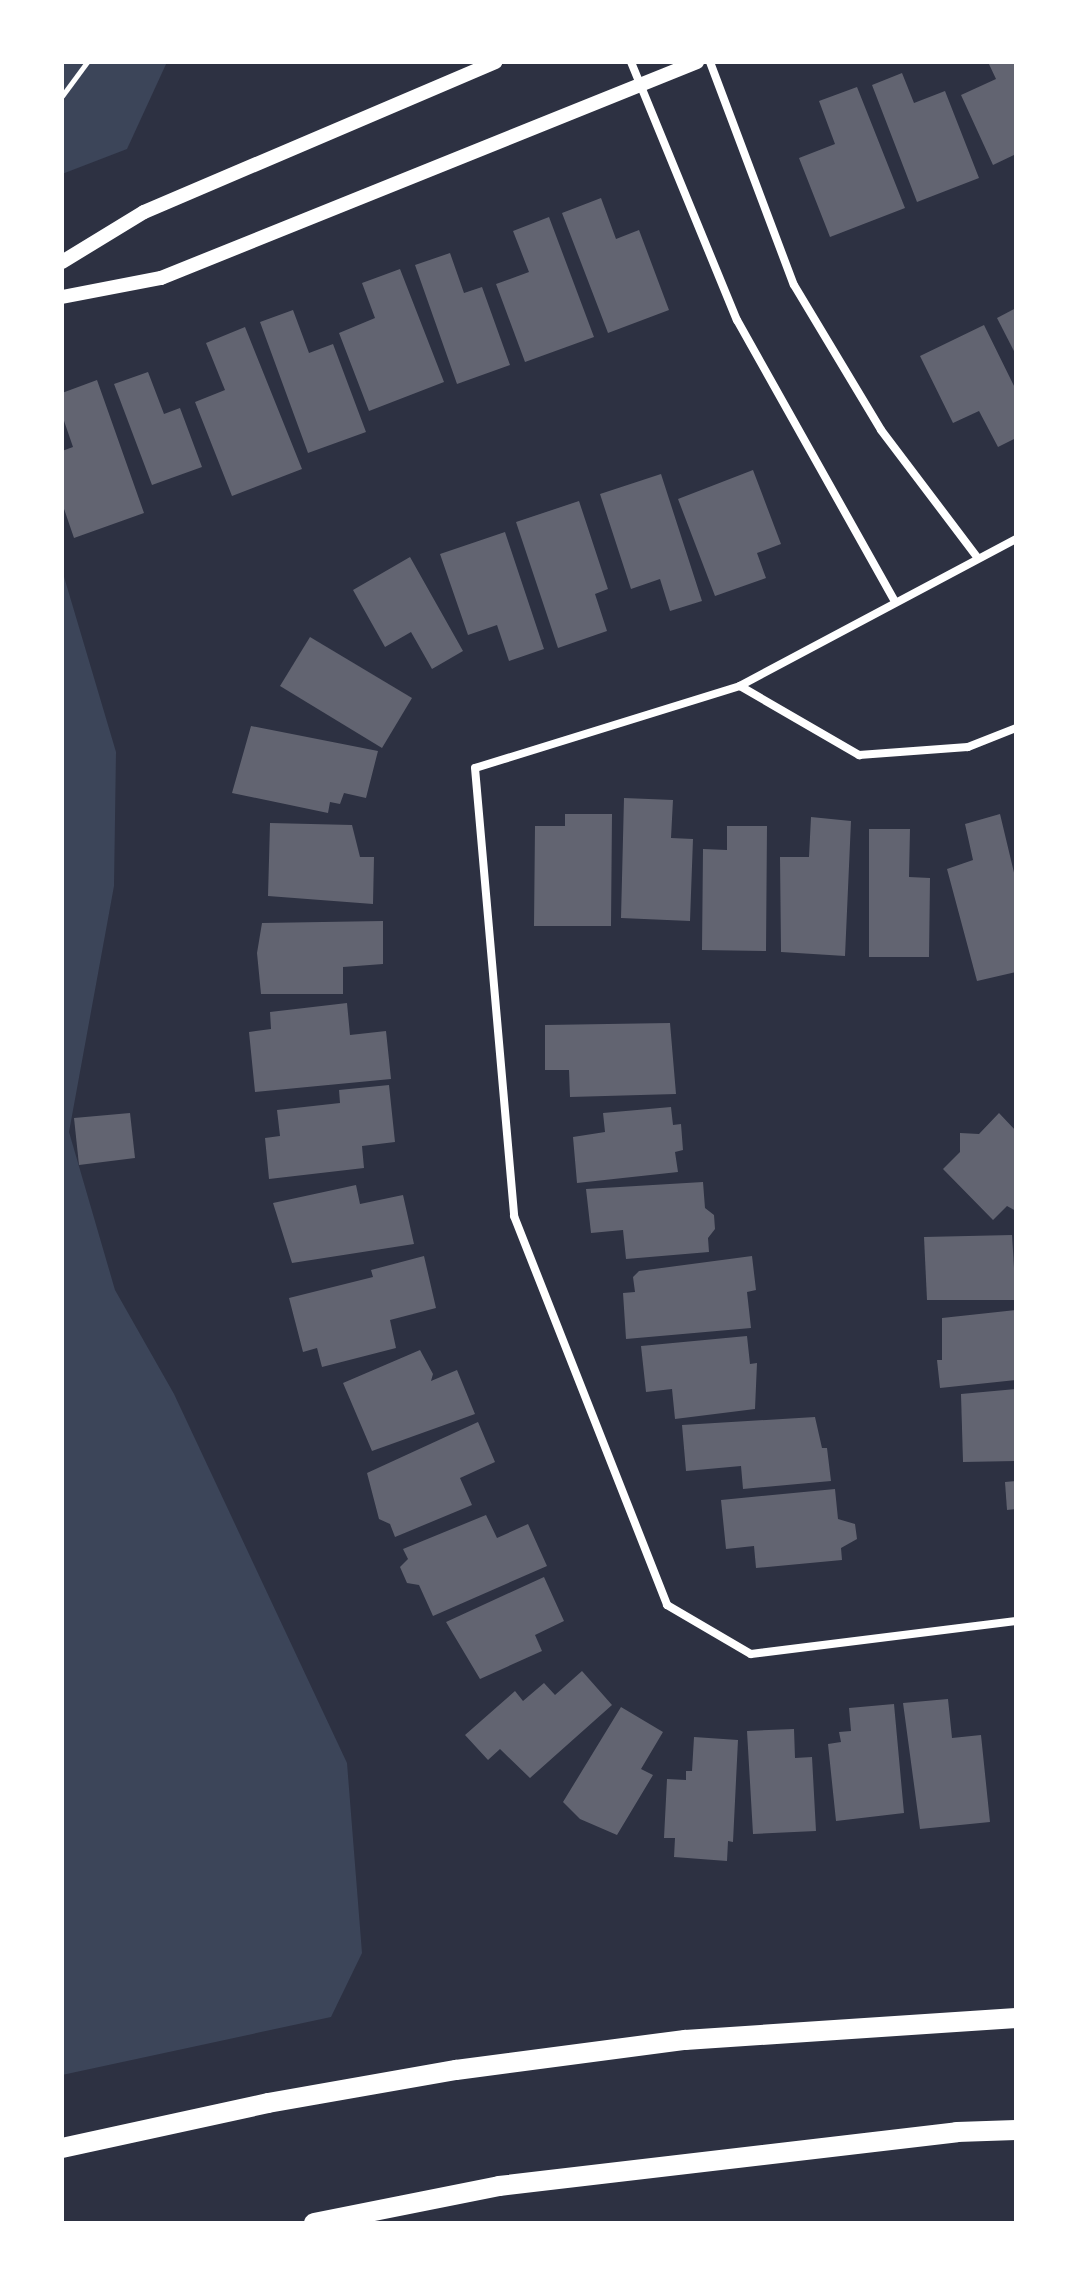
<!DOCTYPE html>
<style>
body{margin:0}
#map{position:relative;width:1078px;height:2285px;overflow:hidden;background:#2d3142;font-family:"Archivo Narrow",sans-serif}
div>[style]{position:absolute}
.green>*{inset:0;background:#3c4559}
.building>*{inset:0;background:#626471}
.path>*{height:5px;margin:-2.5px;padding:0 2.5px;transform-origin:2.5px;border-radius:2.5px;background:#fff}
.minor>*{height:8px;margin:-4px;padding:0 4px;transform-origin:4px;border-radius:4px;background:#fff}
.tertiary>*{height:14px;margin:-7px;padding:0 7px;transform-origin:7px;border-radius:7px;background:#fff}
.primary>*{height:20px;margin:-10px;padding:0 10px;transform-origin:10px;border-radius:10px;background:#fff}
span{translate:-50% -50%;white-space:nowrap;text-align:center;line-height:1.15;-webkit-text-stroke:8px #fff;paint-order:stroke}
.frame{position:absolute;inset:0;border:64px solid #fff;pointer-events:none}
</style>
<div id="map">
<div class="green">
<i style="clip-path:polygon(62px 62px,167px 62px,127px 149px,62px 174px)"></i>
<i style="clip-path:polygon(62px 570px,116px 752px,114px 886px,69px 1132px,115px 1290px,174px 1394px,347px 1763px,362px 1953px,331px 2017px,62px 2075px)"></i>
</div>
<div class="building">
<i style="clip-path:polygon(988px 62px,1016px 62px,1016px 154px,993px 165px,961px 95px,996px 79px)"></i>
<i style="clip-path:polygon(902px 73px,914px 103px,945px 91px,979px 178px,917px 202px,872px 85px)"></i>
<i style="clip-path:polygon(857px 87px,905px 208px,830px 237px,799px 158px,835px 144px,819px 101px)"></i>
<i style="clip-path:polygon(601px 198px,616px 239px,639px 230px,669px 310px,608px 333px,562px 213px)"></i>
<i style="clip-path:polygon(549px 217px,594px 337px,525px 362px,496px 284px,529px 272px,513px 231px)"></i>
<i style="clip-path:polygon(450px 253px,464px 293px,482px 287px,510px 365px,457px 384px,415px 265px)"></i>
<i style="clip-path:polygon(400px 269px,444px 382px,369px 411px,339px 333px,375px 318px,362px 283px)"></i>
<i style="clip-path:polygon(1016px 308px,1016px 355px,997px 318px)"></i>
<i style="clip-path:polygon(293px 310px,309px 353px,333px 344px,366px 432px,308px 453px,260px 322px)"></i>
<i style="clip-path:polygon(984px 325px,1016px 390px,1016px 438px,998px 447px,979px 411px,953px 423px,920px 356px)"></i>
<i style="clip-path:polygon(245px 327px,302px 469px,232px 496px,195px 402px,225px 390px,206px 343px)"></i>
<i style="clip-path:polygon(148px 372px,164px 414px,180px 408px,202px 467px,152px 485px,114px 384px)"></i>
<i style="clip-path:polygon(97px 380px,144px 513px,74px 538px,62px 503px,62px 451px,73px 447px,62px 415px,62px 393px)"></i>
<i style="clip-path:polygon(753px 470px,781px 544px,757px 553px,766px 578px,715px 596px,678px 499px)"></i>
<i style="clip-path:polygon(661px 474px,702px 601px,670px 611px,660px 579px,631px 589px,600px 494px)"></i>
<i style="clip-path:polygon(579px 501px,608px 589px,595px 594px,607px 631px,558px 648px,516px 522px)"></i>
<i style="clip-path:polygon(505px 532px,544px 649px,509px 661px,497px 625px,468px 635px,440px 554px)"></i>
<i style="clip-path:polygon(410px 557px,463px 651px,432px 669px,411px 632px,385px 647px,353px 590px)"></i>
<i style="clip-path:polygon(310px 637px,412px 698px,382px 748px,280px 686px)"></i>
<i style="clip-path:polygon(251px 726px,378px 751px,366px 798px,344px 793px,340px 804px,330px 802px,328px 813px,232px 793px)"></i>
<i style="clip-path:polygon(624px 798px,673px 800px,671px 838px,693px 839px,690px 921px,621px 918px)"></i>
<i style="clip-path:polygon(565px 814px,612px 814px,611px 926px,534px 926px,535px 826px,565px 826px)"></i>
<i style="clip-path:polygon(1000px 814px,1016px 881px,1016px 972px,977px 981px,947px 869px,973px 860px,965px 824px)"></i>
<i style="clip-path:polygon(811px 817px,851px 821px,845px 956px,781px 952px,780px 857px,809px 857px)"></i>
<i style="clip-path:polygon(270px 823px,352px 825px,360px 857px,374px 857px,373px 904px,268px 896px)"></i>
<i style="clip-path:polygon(727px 826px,767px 826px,766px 951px,702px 950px,703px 849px,727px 850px)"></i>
<i style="clip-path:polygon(869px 829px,910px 829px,909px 877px,930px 878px,929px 957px,869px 957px)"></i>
<i style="clip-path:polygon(383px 921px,383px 964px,343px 967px,343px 994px,261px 994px,257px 953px,262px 923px)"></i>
<i style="clip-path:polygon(347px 1003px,350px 1035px,386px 1031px,391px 1079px,255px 1092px,249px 1032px,271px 1029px,270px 1012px)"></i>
<i style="clip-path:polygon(670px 1023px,676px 1094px,570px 1097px,569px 1070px,545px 1070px,545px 1025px)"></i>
<i style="clip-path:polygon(389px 1085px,395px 1142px,362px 1146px,364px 1168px,269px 1179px,265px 1138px,280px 1136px,277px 1110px,340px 1103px,339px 1090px)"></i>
<i style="clip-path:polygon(671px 1107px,673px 1125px,681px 1124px,683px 1150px,675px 1152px,678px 1172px,577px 1183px,573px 1137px,605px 1132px,603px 1113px)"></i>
<i style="clip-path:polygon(130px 1113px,135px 1158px,79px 1165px,74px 1118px)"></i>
<i style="clip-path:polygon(999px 1113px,1016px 1131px,1016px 1211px,1007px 1206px,993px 1220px,943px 1169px,960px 1152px,960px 1133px,979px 1134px)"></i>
<i style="clip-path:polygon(703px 1182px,705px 1208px,714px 1215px,715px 1229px,708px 1238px,709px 1252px,626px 1259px,623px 1230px,591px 1233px,586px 1189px)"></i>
<i style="clip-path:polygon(356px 1185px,360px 1204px,403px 1195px,414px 1244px,292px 1263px,273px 1203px)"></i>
<i style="clip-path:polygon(1012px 1235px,1016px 1300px,927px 1300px,924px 1237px)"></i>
<i style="clip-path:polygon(424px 1256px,436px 1308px,390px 1320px,396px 1348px,322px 1367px,317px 1348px,303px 1352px,289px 1298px,373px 1277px,371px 1270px)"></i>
<i style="clip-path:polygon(752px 1256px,756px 1290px,747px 1292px,751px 1328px,626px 1339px,623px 1293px,635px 1292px,633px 1277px,639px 1271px)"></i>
<i style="clip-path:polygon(1016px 1310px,1016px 1380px,940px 1388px,937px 1360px,942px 1360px,942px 1318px)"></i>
<i style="clip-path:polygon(747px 1336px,750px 1364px,757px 1363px,755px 1409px,675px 1419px,672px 1389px,646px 1392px,641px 1346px)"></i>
<i style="clip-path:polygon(420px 1350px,433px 1374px,431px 1381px,457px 1370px,475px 1414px,372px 1451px,343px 1383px)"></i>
<i style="clip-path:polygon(1016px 1389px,1016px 1461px,963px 1462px,961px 1394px)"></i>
<i style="clip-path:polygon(815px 1417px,822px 1448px,827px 1448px,831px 1481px,743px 1489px,741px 1466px,686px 1471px,682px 1425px)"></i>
<i style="clip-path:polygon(478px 1422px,495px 1462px,460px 1478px,472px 1505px,395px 1537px,390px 1524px,379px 1519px,367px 1473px)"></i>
<i style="clip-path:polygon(1016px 1481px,1016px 1509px,1007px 1510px,1005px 1482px)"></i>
<i style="clip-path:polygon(835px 1489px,838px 1519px,855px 1524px,857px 1539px,841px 1548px,842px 1560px,756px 1568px,754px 1546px,726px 1549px,721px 1500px)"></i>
<i style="clip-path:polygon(486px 1515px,497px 1538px,528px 1524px,547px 1566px,433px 1616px,419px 1585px,407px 1583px,400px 1567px,408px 1559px,403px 1549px)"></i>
<i style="clip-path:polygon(544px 1577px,564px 1621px,535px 1635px,542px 1651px,480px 1679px,446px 1622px)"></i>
<i style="clip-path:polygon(582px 1671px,612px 1705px,530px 1778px,500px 1749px,488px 1760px,465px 1735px,515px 1691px,523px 1701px,544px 1683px,555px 1695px)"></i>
<i style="clip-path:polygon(948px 1699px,952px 1738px,981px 1735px,990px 1822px,920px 1829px,903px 1703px)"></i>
<i style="clip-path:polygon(894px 1704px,904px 1813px,836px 1821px,828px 1744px,841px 1742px,839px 1732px,851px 1731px,849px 1708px)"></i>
<i style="clip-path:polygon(621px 1707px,663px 1732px,641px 1769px,653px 1775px,617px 1835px,580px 1819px,563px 1802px)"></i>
<i style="clip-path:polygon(794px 1729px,795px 1758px,812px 1757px,816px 1831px,753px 1834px,747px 1731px)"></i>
<i style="clip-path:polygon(694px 1737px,738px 1740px,733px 1842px,728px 1841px,727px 1861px,674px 1857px,675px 1838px,664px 1838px,667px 1779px,686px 1780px,686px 1771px,692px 1771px)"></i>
</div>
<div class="path">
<i style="left:62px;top:96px;width:42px;rotate:-53.7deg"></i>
</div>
<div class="minor">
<i style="left:631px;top:62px;width:279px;rotate:67.7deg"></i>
<i style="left:737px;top:320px;width:321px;rotate:60.7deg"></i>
<i style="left:710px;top:62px;width:238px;rotate:69.4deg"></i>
<i style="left:794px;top:285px;width:169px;rotate:59deg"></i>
<i style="left:881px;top:430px;width:159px;rotate:52.9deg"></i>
<i style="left:1016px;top:539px;width:313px;rotate:152deg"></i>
<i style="left:740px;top:686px;width:277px;rotate:162.8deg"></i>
<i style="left:475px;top:768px;width:450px;rotate:85deg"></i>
<i style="left:514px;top:1216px;width:418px;rotate:68.5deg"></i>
<i style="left:667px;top:1605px;width:97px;rotate:30.3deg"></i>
<i style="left:751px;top:1654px;width:267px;rotate:-7.1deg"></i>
<i style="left:740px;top:686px;width:138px;rotate:30.1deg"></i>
<i style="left:859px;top:755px;width:109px;rotate:-4.2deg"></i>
<i style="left:968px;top:747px;width:52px;rotate:-21.6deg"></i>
</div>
<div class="tertiary">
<i style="left:62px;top:262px;width:96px;rotate:-31.4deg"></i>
<i style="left:144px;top:212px;width:382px;rotate:-23.1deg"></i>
<i style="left:62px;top:297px;width:101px;rotate:-10.9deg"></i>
<i style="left:161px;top:278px;width:578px;rotate:-21.95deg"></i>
</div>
<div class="primary">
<i style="left:62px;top:2148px;width:211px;rotate:-12.3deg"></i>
<i style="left:268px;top:2103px;width:191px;rotate:-10deg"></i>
<i style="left:456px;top:2070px;width:231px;rotate:-7.5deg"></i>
<i style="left:685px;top:2040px;width:332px;rotate:-3.8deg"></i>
<i style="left:314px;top:2223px;width:189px;rotate:-11.3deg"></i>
<i style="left:499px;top:2186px;width:461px;rotate:-6.7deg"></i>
<i style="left:957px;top:2132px;width:59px;rotate:-1.9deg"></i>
</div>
<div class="frame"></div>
</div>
